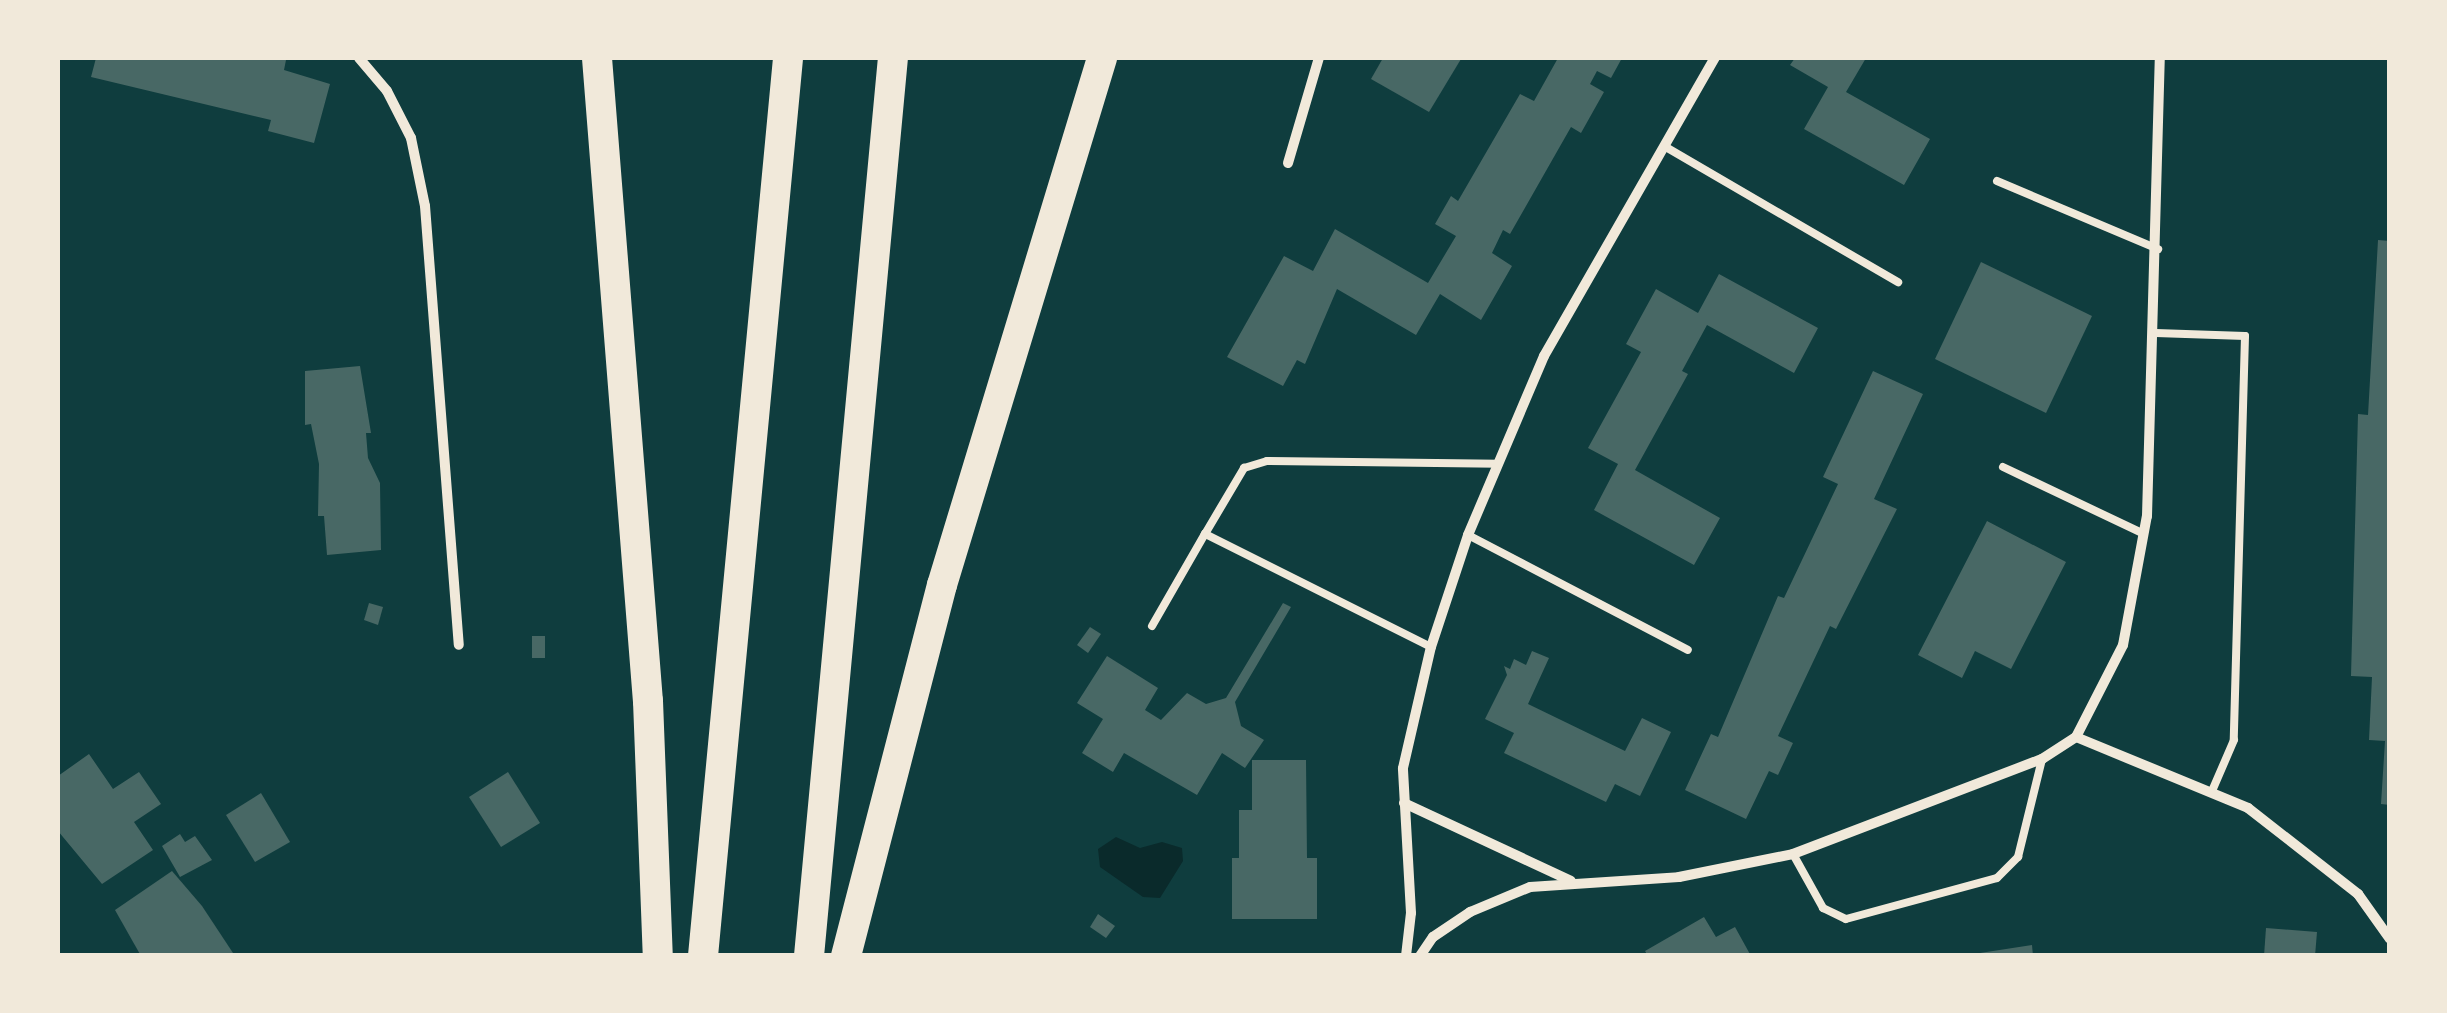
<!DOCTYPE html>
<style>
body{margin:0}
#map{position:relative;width:2447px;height:1013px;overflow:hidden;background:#0f3d3e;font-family:Rubik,sans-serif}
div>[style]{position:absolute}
.water>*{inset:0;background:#0a2a2b}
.building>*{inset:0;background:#486865}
.service>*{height:8px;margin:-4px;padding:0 4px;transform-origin:4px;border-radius:4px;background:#f1e9da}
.minor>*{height:10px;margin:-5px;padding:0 5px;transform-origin:5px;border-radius:5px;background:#f1e9da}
.motorway>*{height:30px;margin:-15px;padding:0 15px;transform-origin:15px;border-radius:15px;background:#f1e9da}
span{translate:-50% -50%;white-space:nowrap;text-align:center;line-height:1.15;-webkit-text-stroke:9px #f1e9da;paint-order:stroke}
.frame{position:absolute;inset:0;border:60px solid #f1e9da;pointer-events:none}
</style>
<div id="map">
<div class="water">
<i style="clip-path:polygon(1116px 837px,1140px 848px,1162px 842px,1182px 848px,1183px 861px,1160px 898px,1143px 897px,1100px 867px,1098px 849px)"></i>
</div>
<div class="building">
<i style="clip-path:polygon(96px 58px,276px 58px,286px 60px,284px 70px,330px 84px,314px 143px,268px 131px,271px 120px,91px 77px)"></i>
<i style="clip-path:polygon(1383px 58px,1458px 58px,1461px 59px,1429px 112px,1371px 79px)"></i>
<i style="clip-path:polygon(1558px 58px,1622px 58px,1611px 78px,1597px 71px,1590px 84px,1604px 92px,1581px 133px,1571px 127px,1510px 234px,1503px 230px,1492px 253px,1512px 266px,1481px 320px,1440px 294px,1416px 335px,1337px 289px,1305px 364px,1297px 360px,1283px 386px,1227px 357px,1284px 256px,1313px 271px,1335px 229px,1428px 283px,1456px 236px,1435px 224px,1451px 196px,1458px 201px,1520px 94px,1534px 101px)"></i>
<i style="clip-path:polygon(1795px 58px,1866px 58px,1846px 92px,1930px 139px,1904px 185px,1804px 129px,1828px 87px,1790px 65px)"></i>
<i style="clip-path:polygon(2378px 240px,2390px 241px,2390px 805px,2381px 804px,2385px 741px,2369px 740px,2372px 677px,2351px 676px,2358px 414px,2368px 415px)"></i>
<i style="clip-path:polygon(1981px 262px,2092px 316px,2046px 413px,1935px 359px)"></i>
<i style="clip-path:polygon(1719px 274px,1818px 328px,1794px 373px,1707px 325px,1682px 371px,1688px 374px,1635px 470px,1720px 518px,1694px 565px,1594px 510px,1618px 464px,1588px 448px,1641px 352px,1626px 344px,1656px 289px,1698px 313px)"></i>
<i style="clip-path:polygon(360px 366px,371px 433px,366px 433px,368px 458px,380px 483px,381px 550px,327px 555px,324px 516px,318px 516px,319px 464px,311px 424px,305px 425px,305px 371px)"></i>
<i style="clip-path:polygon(1873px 371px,1923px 394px,1874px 499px,1897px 509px,1836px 629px,1830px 626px,1778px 736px,1793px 743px,1778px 775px,1769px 771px,1746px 819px,1685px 790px,1711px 734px,1718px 737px,1778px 596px,1784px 598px,1838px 484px,1823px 477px)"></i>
<i style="clip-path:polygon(1987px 521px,2066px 562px,2011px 669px,1975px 651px,1962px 678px,1918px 655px)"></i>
<i style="clip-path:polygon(369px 603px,383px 607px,378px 625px,364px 620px)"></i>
<i style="clip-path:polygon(1283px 603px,1291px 607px,1235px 702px,1241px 726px,1264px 740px,1245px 768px,1222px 753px,1197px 795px,1124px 753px,1113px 772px,1082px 753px,1103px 719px,1077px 703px,1107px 656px,1158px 688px,1145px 710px,1161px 720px,1187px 693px,1206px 704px,1226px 698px)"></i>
<i style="clip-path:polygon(1090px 627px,1101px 634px,1088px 653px,1077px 645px)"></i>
<i style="clip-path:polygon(532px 636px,545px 636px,545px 658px,532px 658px)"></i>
<i style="clip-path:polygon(1532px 651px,1549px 658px,1528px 704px,1625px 751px,1642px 718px,1671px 732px,1640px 796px,1615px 784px,1606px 802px,1504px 753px,1514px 733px,1485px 719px,1507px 675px,1504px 666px,1510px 669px,1514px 659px,1526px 665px)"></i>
<i style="clip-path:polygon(89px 754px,113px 789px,139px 772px,161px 804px,134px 822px,153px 850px,102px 884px,58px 831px,58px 776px)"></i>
<i style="clip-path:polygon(1252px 760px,1306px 760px,1307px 858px,1317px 858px,1317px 919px,1232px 919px,1232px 858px,1239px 858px,1239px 810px,1252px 810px)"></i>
<i style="clip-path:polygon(508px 772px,540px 823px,501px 847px,469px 797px)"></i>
<i style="clip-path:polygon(261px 793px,290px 842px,255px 862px,226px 815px)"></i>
<i style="clip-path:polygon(180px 834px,185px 842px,195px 836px,212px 860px,180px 877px,162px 846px)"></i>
<i style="clip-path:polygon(172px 871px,202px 906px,235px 956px,141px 956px,115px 910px)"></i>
<i style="clip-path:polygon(1098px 914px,1115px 926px,1106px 938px,1090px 927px)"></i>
<i style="clip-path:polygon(1704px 917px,1716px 937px,1735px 927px,1751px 956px,1648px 956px,1645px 951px)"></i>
<i style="clip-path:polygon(2266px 928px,2317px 932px,2315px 956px,2264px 956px)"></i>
<i style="clip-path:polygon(2032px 945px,2033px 956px,1980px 956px,1980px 953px)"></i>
</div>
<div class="service">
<i style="left:1664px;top:146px;width:271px;rotate:30.2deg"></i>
<i style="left:1997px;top:181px;width:175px;rotate:22.9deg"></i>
<i style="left:2156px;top:333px;width:89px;rotate:1.9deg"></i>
<i style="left:2245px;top:336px;width:404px;rotate:91.6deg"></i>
<i style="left:2234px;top:740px;width:56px;rotate:113.3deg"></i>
<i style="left:2003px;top:467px;width:156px;rotate:25.4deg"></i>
<i style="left:1468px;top:535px;width:248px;rotate:27.6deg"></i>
<i style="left:1152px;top:626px;width:106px;rotate:-60.1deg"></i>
<i style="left:1431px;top:647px;width:253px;rotate:-153.4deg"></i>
<i style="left:1205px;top:534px;width:77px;rotate:-59.4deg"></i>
<i style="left:1244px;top:468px;width:24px;rotate:-17deg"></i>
<i style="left:1267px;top:461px;width:231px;rotate:0.7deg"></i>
<i style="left:1793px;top:854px;width:62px;rotate:60.9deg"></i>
<i style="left:1823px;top:908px;width:25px;rotate:26deg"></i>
<i style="left:1846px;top:919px;width:156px;rotate:-15.2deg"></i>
<i style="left:1997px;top:878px;width:30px;rotate:-45deg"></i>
<i style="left:2018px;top:857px;width:101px;rotate:-76.2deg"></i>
</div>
<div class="minor">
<i style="left:359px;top:58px;width:43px;rotate:49.7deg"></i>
<i style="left:387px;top:91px;width:53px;rotate:62.9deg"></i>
<i style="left:411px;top:138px;width:69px;rotate:78.4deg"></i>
<i style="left:425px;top:206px;width:440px;rotate:85.6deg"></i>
<i style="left:1288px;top:163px;width:109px;rotate:-73.6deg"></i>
<i style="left:2076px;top:737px;width:186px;rotate:22.4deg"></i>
<i style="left:2248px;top:808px;width:140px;rotate:38deg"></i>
<i style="left:2358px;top:894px;width:55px;rotate:54.6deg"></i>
<i style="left:1404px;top:803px;width:184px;rotate:25deg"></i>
<i style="left:1406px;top:956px;width:43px;rotate:-83.4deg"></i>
<i style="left:1411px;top:913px;width:145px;rotate:-93.2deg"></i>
<i style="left:1403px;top:768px;width:124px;rotate:-77deg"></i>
<i style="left:1431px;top:647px;width:118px;rotate:-71.7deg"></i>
<i style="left:1468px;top:535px;width:194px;rotate:-67deg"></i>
<i style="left:1544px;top:356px;width:344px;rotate:-60.2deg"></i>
<i style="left:1420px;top:956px;width:23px;rotate:-56deg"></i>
<i style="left:1433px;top:937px;width:45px;rotate:-34deg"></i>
<i style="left:1470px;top:912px;width:65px;rotate:-22.6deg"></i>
<i style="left:1530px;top:887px;width:149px;rotate:-3.8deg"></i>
<i style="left:1679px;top:877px;width:116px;rotate:-11.4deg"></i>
<i style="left:1793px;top:854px;width:267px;rotate:-20.9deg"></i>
<i style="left:2042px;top:759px;width:40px;rotate:-32.9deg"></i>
<i style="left:2076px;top:737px;width:103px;rotate:-62.9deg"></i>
<i style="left:2123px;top:645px;width:131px;rotate:-79.5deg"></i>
<i style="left:2147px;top:516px;width:458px;rotate:-88.4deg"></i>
</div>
<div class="motorway">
<i style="left:597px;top:58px;width:645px;rotate:85.47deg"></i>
<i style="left:648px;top:701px;width:255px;rotate:87.8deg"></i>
<i style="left:703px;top:956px;width:902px;rotate:-84.59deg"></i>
<i style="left:809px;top:956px;width:902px;rotate:-84.66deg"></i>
<i style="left:846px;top:956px;width:383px;rotate:-75.5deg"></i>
<i style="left:942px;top:585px;width:551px;rotate:-73.11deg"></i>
</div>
<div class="frame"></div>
</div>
